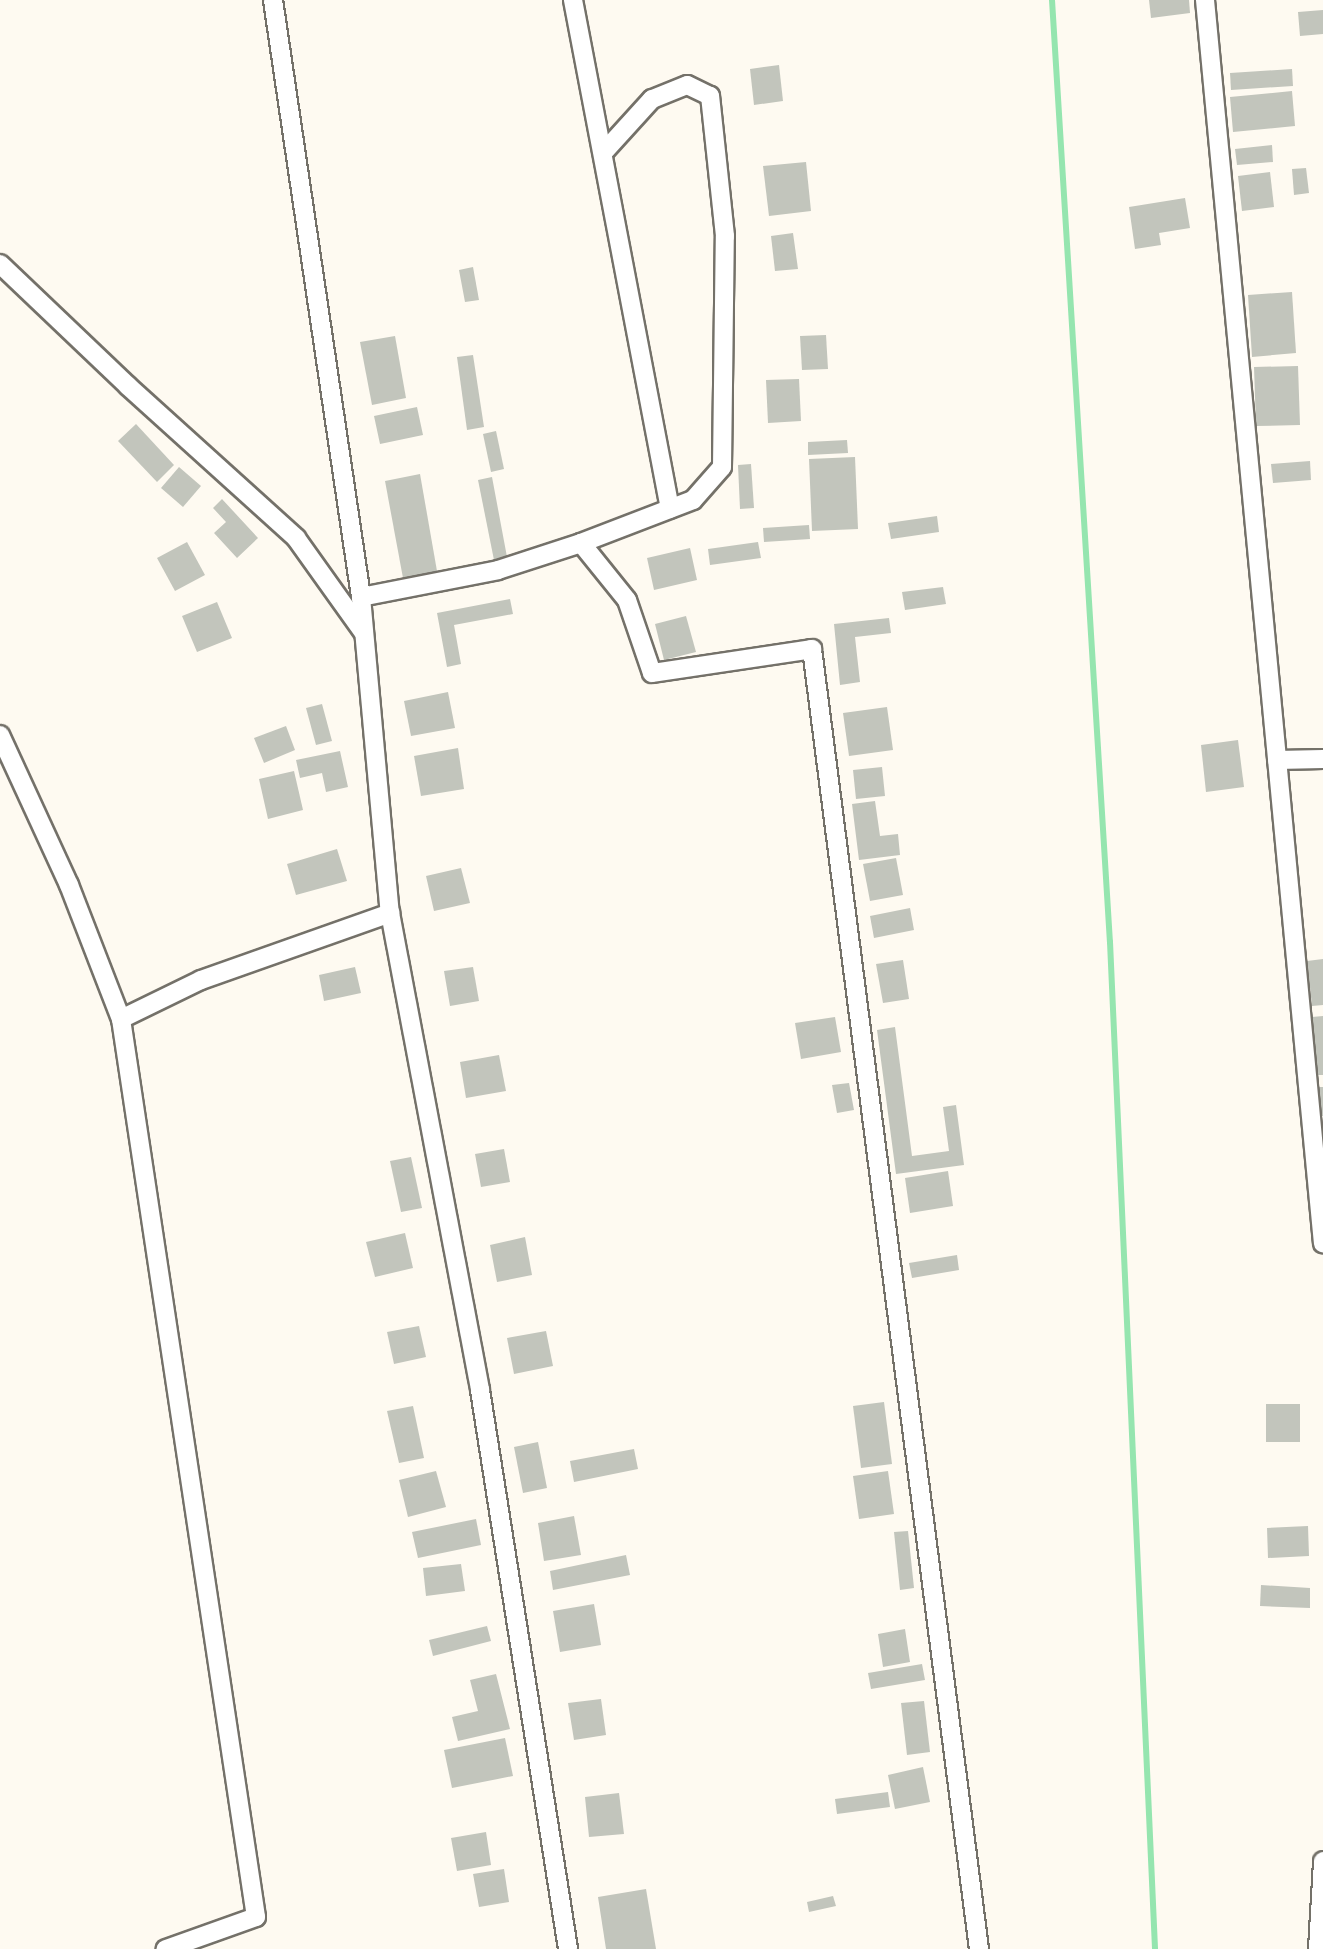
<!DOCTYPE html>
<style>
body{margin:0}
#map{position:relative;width:1323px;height:1949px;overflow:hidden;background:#fefaf1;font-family:"Source Sans 3",sans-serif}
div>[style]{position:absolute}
.stream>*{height:6px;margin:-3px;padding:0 3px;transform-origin:3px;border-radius:3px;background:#95e5af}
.building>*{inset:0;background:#c2c5bc}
.roads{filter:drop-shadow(2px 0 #747169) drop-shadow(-2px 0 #747169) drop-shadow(0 2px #747169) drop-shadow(0 -2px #747169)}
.street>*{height:18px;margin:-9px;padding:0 9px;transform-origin:9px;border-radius:9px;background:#fff}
span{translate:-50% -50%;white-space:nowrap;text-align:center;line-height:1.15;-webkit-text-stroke:7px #fefaf1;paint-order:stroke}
</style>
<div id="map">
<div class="stream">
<i style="left:1052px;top:0;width:944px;rotate:86.48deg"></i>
<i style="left:1110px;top:942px;width:1008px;rotate:87.44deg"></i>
</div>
<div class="building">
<i style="clip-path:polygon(1149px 0,1189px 0,1190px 13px,1151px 18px)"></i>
<i style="clip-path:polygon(1323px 10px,1323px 34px,1300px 36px,1298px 12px)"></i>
<i style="clip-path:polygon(779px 65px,783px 101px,754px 105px,750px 69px)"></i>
<i style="clip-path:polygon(1292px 69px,1293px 86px,1231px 90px,1230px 73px)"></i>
<i style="clip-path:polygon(1292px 91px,1295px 126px,1233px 132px,1230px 97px)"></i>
<i style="clip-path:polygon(1272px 145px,1273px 162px,1237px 165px,1235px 149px)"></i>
<i style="clip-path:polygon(806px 162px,811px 211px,769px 216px,763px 166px)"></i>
<i style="clip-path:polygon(1306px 168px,1309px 193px,1294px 195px,1292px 169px)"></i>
<i style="clip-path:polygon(1270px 172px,1274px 207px,1242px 211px,1238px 176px)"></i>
<i style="clip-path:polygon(1185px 198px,1190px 228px,1159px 233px,1161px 245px,1135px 249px,1129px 207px)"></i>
<i style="clip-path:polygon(793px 233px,798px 269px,775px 271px,771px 236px)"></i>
<i style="clip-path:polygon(473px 267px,479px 300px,465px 302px,459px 270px)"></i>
<i style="clip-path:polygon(1292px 292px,1296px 353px,1252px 357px,1248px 295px)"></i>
<i style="clip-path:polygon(826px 335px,828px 369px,802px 370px,800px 336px)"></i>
<i style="clip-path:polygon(395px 336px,406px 398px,372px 405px,360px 342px)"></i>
<i style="clip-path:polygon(473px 355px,484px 427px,467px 430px,457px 357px)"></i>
<i style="clip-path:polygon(1298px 366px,1300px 425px,1256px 426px,1254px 367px)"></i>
<i style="clip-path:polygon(799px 379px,801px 421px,768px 423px,766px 380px)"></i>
<i style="clip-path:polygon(417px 407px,423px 435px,380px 444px,374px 416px)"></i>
<i style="clip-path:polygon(136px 424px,174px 465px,157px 482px,118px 441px)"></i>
<i style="clip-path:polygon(496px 431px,504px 469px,491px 472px,483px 434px)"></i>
<i style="clip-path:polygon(847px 440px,848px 453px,808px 455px,808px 442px)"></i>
<i style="clip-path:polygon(855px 457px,858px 529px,812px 531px,809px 459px)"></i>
<i style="clip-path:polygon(1310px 461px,1311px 480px,1273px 483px,1271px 464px)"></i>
<i style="clip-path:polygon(751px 464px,754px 508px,740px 509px,738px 465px)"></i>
<i style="clip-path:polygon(179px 467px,201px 486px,183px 507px,161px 488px)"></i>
<i style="clip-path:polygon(420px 474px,437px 571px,403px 578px,385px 481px)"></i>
<i style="clip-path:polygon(492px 477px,507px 557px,494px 560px,478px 480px)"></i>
<i style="clip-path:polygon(222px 499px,258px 538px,237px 558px,214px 533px,226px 522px,213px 508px)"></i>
<i style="clip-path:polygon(937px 516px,939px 532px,891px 539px,888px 523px)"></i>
<i style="clip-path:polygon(809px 525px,810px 539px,764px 542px,763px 528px)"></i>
<i style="clip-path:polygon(187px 542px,205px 575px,175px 591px,157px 558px)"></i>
<i style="clip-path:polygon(758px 542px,761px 558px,710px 565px,708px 549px)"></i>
<i style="clip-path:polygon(690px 548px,697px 580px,654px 590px,647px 558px)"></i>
<i style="clip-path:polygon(943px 587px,946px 604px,905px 610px,902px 592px)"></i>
<i style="clip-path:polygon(510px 599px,513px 614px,454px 625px,461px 664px,447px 667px,437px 613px)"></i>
<i style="clip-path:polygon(217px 602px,232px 638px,197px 652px,182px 616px)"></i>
<i style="clip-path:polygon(686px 616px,696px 652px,664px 660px,655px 624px)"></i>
<i style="clip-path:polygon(889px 618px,891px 633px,855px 637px,860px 682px,840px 685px,834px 624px)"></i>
<i style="clip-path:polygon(448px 692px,455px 728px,411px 736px,404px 701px)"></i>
<i style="clip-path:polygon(322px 704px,332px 741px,316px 745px,306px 708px)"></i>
<i style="clip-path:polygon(887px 707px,893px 750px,849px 756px,843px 713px)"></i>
<i style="clip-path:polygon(286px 726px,295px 750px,264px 763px,254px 738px)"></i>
<i style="clip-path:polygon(1238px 740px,1244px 787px,1206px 792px,1201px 745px)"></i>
<i style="clip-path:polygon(458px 748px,464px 789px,421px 796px,414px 756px)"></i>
<i style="clip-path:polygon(340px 751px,348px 787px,326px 792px,322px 773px,300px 778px,296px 760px)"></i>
<i style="clip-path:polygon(882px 767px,885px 796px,856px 799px,853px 770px)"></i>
<i style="clip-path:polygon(294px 771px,303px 810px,268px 819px,259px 779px)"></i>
<i style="clip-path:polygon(875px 801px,880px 836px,898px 834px,900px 855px,859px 860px,852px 804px)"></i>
<i style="clip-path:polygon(337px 849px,347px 881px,296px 895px,287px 864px)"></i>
<i style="clip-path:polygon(896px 858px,903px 895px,870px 901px,863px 864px)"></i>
<i style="clip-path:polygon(461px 868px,470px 903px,434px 911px,426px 876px)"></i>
<i style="clip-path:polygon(910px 908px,914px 930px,874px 938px,870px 916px)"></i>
<i style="clip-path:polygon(1323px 959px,1323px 1005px,1312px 1006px,1307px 961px)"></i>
<i style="clip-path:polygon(903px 960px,909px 999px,883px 1003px,876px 964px)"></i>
<i style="clip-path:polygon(355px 967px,361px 993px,324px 1001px,319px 975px)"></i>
<i style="clip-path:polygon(473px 967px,479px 1001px,450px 1006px,444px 971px)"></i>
<i style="clip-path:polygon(1323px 1016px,1323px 1075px,1317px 1075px,1312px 1017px)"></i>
<i style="clip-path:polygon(835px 1017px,841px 1052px,801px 1059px,795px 1023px)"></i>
<i style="clip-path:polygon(895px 1027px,912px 1156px,949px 1151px,943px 1107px,956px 1105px,964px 1165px,896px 1174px,877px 1030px)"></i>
<i style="clip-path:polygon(499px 1055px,506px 1091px,466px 1098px,460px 1062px)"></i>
<i style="clip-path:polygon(849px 1083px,854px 1110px,837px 1113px,832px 1085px)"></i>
<i style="clip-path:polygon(1319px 1087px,1323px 1087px,1323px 1116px,1321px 1116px)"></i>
<i style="clip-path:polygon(504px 1149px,510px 1182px,481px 1187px,475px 1154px)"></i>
<i style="clip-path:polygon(411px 1157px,422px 1208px,401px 1212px,390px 1161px)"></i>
<i style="clip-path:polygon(948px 1171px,953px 1206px,910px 1213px,905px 1178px)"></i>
<i style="clip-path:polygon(405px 1233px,413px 1268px,375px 1277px,366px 1242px)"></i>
<i style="clip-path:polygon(525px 1237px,532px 1275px,497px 1282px,490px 1245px)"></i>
<i style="clip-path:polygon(957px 1255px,959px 1270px,912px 1278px,909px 1263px)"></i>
<i style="clip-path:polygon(419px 1326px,426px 1357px,394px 1364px,387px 1332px)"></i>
<i style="clip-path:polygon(546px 1331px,553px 1366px,514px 1374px,507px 1338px)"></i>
<i style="clip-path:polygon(884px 1402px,892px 1464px,861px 1468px,853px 1406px)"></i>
<i style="clip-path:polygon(1266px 1404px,1300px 1404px,1300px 1442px,1266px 1442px)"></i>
<i style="clip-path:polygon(413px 1406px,424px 1458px,399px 1463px,387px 1411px)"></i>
<i style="clip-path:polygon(538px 1442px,547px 1488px,523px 1493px,514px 1447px)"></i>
<i style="clip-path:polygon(634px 1449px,638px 1469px,574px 1482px,570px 1461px)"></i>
<i style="clip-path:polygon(436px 1471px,446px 1507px,408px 1517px,399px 1480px)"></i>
<i style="clip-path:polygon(888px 1471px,894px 1514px,859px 1519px,853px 1476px)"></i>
<i style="clip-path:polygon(574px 1516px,581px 1555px,544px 1561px,538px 1523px)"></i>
<i style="clip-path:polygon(476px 1519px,481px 1545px,418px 1558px,412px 1532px)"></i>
<i style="clip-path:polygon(1308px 1526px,1309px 1556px,1268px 1558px,1267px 1528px)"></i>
<i style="clip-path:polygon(908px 1531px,914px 1588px,900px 1590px,894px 1532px)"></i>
<i style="clip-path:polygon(626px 1555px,630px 1575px,553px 1590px,550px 1571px)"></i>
<i style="clip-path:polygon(461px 1564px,465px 1591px,426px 1596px,423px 1568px)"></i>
<i style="clip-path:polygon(1261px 1585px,1310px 1588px,1310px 1608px,1260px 1606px)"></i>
<i style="clip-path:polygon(594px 1604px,601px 1645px,560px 1652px,553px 1611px)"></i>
<i style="clip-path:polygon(487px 1626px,491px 1641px,433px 1656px,429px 1640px)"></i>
<i style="clip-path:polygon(905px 1629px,910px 1662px,883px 1667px,878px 1634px)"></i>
<i style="clip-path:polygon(922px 1664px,925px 1680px,871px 1689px,868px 1673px)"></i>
<i style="clip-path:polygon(496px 1674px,510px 1729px,458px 1741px,452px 1717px,478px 1711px,470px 1680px)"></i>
<i style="clip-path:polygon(601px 1699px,606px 1735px,574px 1740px,568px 1703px)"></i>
<i style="clip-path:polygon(924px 1701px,930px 1752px,907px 1755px,901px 1703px)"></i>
<i style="clip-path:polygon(505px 1738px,513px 1776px,452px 1788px,444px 1750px)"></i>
<i style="clip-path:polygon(923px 1767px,930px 1802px,895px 1809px,888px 1775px)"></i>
<i style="clip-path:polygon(888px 1792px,890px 1807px,837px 1814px,835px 1799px)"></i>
<i style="clip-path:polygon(619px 1793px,624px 1834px,589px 1837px,585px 1797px)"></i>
<i style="clip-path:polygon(486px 1832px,491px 1865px,457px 1871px,451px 1838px)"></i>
<i style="clip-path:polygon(504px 1869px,509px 1902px,479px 1907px,473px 1874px)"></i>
<i style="clip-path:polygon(646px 1889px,656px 1949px,606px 1949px,598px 1897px)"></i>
<i style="clip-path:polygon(833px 1896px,836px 1906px,809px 1912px,807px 1902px)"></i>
</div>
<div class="roads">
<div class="street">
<i style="left:273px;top:0;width:603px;rotate:81.61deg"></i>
<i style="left:361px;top:597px;width:317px;rotate:84.8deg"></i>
<i style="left:390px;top:913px;width:485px;rotate:79.3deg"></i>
<i style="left:480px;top:1390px;width:566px;rotate:81.05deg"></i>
<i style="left:573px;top:0;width:518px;rotate:79.21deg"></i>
<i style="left:1205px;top:0;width:1249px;rotate:84.58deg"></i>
<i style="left:0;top:264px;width:177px;rotate:43.6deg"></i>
<i style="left:128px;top:386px;width:227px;rotate:42.1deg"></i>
<i style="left:296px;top:538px;width:115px;rotate:54.5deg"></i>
<i style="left:581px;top:543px;width:73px;rotate:51.1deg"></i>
<i style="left:627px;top:600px;width:77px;rotate:71.1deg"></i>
<i style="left:652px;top:673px;width:162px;rotate:-8.5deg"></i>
<i style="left:812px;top:649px;width:1311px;rotate:82.68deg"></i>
<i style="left:361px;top:597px;width:140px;rotate:-11.1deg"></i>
<i style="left:498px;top:570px;width:87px;rotate:-18deg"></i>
<i style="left:581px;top:543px;width:120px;rotate:-21deg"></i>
<i style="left:693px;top:500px;width:44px;rotate:-48.7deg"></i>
<i style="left:722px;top:467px;width:231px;rotate:-89.3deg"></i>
<i style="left:725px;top:236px;width:141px;rotate:-96.1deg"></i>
<i style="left:710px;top:96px;width:25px;rotate:-154deg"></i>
<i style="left:687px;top:85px;width:38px;rotate:158deg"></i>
<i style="left:652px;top:99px;width:73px;rotate:132.2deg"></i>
<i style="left:0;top:735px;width:165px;rotate:65.3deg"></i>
<i style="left:69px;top:885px;width:144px;rotate:68.8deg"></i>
<i style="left:121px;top:1019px;width:908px;rotate:81.45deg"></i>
<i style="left:256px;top:1917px;width:96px;rotate:160.4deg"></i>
<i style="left:1277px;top:760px;width:46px;rotate:-1.2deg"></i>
<i style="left:121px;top:1019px;width:89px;rotate:-26deg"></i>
<i style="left:201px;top:980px;width:201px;rotate:-19.5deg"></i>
<i style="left:1318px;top:1949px;width:88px;rotate:-86.7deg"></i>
</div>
</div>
</div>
